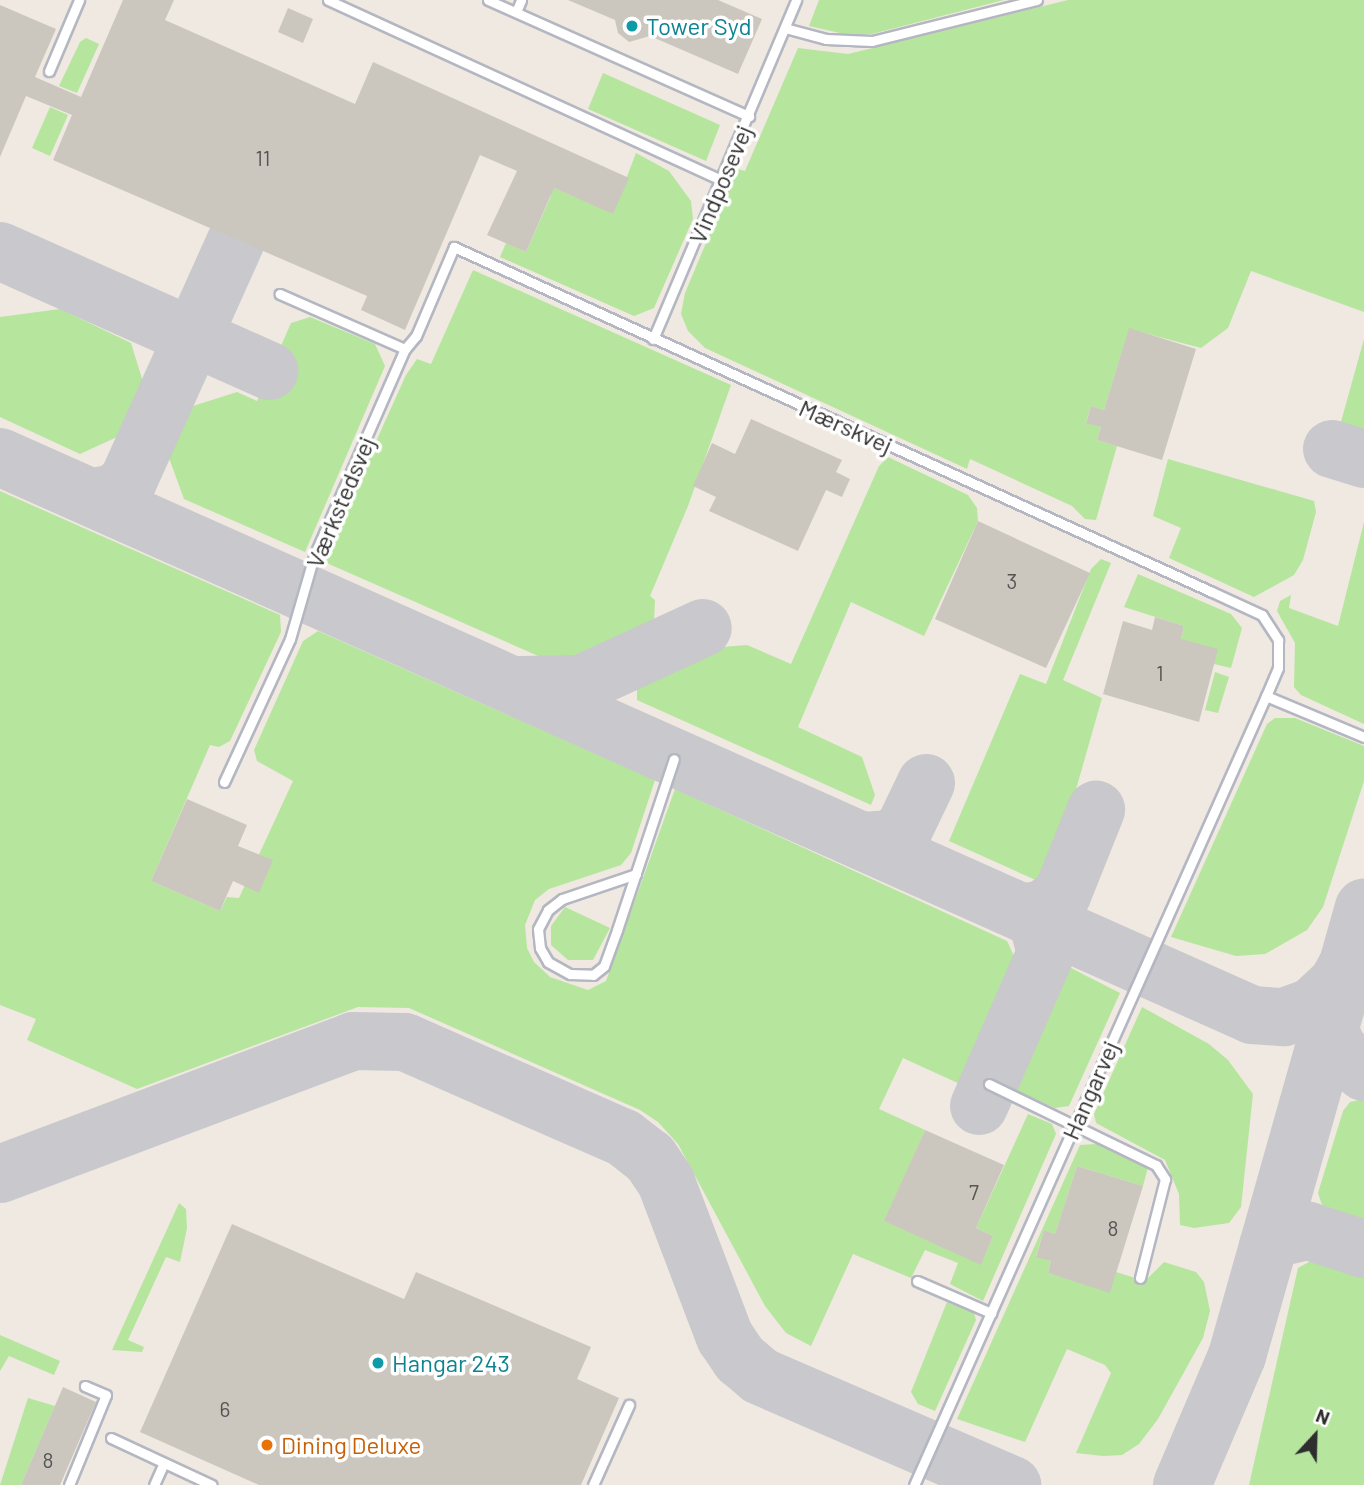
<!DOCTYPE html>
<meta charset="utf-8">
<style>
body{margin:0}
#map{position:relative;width:1364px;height:1485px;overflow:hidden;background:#efe9e1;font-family:Barlow,sans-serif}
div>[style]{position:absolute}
.green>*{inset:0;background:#b6e59e}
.taxiway>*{height:58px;margin:-29px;padding:0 29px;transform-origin:29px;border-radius:29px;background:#c9c8cc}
.building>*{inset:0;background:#cbc7bf}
.roads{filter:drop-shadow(2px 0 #b4b7c1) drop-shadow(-2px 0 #b4b7c1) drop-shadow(0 2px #b4b7c1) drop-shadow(0 -2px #b4b7c1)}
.lane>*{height:9px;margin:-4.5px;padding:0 4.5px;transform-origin:4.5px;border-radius:4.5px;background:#fff}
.dots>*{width:19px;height:19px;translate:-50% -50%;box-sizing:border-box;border:4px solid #fff;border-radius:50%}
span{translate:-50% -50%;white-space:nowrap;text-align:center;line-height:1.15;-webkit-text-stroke:7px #fff;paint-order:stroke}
.number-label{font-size:21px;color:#555452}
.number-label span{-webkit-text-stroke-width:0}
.culture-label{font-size:24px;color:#0d838f}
.left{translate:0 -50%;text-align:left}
.street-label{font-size:24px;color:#2e2e2e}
.food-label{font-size:24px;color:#c56008}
.north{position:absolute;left:1280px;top:1401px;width:70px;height:70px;-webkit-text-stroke:5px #fff;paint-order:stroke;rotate:22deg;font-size:19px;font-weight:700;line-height:28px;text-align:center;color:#2e2e2e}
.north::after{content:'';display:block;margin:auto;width:24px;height:32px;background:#2e2e2e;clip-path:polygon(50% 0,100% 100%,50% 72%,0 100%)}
</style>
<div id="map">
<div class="green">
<i style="clip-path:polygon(819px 0,1004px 0,872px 34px,849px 35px,809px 26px)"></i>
<i style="clip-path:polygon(1068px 0,1364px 0,1364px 312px,1251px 271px,1228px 328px,1201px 348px,1129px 329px,1104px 410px,1091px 406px,1086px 422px,1101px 427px,1097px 440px,1117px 446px,1096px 520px,1085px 519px,1072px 506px,970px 459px,967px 469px,705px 348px,688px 331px,681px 314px,685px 293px,737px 169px,745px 171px,798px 48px,848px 54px)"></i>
<i style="clip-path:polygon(86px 38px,99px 44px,77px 93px,59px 86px,80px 42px)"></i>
<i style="clip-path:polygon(603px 73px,720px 125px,706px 161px,588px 109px)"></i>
<i style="clip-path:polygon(50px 107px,68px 115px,50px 156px,32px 148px)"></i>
<i style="clip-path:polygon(636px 153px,669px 171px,691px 201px,693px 219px,654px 308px,634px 316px,500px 257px,506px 243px,526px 252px,551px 196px,549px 186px,613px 213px)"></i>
<i style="clip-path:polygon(473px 270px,731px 385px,688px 506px,650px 596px,655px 600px,654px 622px,578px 660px,552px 662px,322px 561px,406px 375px,417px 359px,431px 364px)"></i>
<i style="clip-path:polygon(60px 309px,131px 343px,143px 382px,117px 437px,80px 454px,0 417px,0 317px)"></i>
<i style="clip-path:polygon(310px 317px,375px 344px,385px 366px,305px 552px,184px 499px,169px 458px,190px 407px,237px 392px,257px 401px,291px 323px)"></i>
<i style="clip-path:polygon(1364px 339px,1364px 437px,1339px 429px)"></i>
<i style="clip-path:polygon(888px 457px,968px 495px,977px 508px,978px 521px,924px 636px,851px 602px,798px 727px,862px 757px,875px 795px,871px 805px,637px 700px,637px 685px,722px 647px,747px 645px,791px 664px,879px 466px)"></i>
<i style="clip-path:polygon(1168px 459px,1314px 501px,1316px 512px,1303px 560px,1294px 575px,1254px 597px,1169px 558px,1181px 528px,1153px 516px)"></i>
<i style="clip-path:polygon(0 491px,280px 615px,281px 632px,230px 741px,219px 747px,210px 745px,151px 881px,220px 911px,227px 897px,239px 898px,293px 781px,257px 761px,254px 750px,303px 641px,318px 631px,655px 780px,631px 853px,621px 865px,549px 889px,535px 900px,525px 925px,527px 948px,534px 962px,550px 977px,588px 990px,606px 981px,675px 789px,1007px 941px,1014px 956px,962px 1085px,903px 1058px,879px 1109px,925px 1130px,885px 1221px,981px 1264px,993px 1236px,976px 1228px,1028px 1114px,1052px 1124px,1056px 1134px,983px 1301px,950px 1284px,958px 1263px,925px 1250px,911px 1278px,853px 1254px,811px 1346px,786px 1333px,765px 1306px,678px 1144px,658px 1122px,640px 1110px,409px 1008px,358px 1007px,137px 1089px,27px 1040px,36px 1019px,0 1005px)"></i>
<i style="clip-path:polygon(1364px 522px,1364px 724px,1301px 695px,1294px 687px,1295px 643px,1277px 611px,1280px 601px,1291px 595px,1289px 608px,1338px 626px)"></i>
<i style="clip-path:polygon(1101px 559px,1111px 563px,1063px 680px,1102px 698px,1073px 800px,1040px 882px,949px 841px,1020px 674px,1046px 684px,1091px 569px)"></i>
<i style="clip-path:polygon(1138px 574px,1231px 614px,1242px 628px,1231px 668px,1214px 664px,1181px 639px,1184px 626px,1124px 607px)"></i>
<i style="clip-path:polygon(1215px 672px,1229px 677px,1218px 713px,1205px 710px)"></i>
<i style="clip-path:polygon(1275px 718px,1295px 718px,1364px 746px,1364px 781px,1323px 907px,1307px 930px,1265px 954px,1236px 956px,1171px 937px,1267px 724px)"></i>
<i style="clip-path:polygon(565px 907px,610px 928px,593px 960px,568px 960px,551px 945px,551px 926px)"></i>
<i style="clip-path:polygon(1069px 967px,1120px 993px,1069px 1106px,1055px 1108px,1015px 1090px)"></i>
<i style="clip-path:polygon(1142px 1007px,1209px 1044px,1228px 1060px,1253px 1094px,1241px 1207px,1229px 1223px,1194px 1228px,1180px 1225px,1179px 1194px,1165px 1160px,1096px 1123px,1094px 1114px)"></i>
<i style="clip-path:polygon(1364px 1099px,1364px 1225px,1356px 1229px,1326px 1217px,1318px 1193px,1343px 1111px,1350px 1102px)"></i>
<i style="clip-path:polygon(1097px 1144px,1148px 1167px,1143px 1186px,1077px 1166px,1055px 1234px,1044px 1230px,1036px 1256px,1051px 1261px,1048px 1273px,1110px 1292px,1116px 1272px,1145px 1281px,1164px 1262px,1196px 1272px,1204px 1282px,1210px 1311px,1203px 1338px,1158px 1419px,1139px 1444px,1122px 1455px,1103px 1456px,1076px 1453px,1111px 1373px,1105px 1365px,1067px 1349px,1025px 1442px,957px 1419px,1080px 1145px)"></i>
<i style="clip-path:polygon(179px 1203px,186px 1209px,187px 1228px,180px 1262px,166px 1257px,128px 1340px,144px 1347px,142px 1352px,112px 1350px)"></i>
<i style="clip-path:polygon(1320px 1256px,1364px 1269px,1364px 1485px,1249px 1485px,1298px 1268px)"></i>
<i style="clip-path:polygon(947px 1302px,974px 1313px,976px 1320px,935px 1411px,918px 1404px,911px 1392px)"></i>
<i style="clip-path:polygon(0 1335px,60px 1361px,54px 1375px,9px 1356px,0 1371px)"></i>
<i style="clip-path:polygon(28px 1398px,55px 1406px,21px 1485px,0 1485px)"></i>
</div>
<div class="taxiway">
<i style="left:0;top:251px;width:295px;rotate:24deg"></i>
<i style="left:1332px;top:449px;width:34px;rotate:17deg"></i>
<i style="left:0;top:457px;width:1371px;rotate:24.02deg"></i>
<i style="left:1252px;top:1015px;width:32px;rotate:4deg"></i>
<i style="left:1284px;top:1017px;width:30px;rotate:-20deg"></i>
<i style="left:1312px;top:1007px;width:34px;rotate:-43deg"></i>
<i style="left:1337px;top:984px;width:23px;rotate:-61deg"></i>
<i style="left:93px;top:497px;width:22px;rotate:-10deg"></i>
<i style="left:115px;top:493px;width:18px;rotate:-43deg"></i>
<i style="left:128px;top:481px;width:263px;rotate:-65.8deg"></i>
<i style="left:520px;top:685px;width:61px;rotate:-0.9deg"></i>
<i style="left:581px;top:684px;width:134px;rotate:-24.7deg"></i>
<i style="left:863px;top:841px;width:28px;rotate:-4deg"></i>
<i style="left:891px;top:839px;width:16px;rotate:-38deg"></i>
<i style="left:904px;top:829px;width:51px;rotate:-64.4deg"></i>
<i style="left:1022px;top:912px;width:20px;rotate:-6deg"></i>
<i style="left:1042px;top:910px;width:25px;rotate:-37deg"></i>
<i style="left:1062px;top:895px;width:92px;rotate:-68.2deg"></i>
<i style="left:1329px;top:1029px;width:24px;rotate:66deg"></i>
<i style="left:1339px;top:1051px;width:33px;rotate:40deg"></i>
<i style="left:979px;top:1106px;width:167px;rotate:-66.4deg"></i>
<i style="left:1046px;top:953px;width:28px;rotate:-105deg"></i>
<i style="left:1039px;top:926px;width:15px;rotate:-132deg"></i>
<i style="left:0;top:1174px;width:377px;rotate:-20.6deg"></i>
<i style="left:353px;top:1041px;width:52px;rotate:1.1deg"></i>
<i style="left:405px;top:1042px;width:239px;rotate:23.7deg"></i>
<i style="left:624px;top:1138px;width:33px;rotate:38deg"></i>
<i style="left:650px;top:1158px;width:29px;rotate:56deg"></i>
<i style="left:666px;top:1182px;width:166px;rotate:69.2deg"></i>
<i style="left:725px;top:1337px;width:27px;rotate:56deg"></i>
<i style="left:740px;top:1359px;width:26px;rotate:40deg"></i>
<i style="left:760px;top:1376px;width:275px;rotate:23.4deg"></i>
<i style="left:1268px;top:1246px;width:16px;rotate:-35deg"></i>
<i style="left:1281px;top:1237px;width:28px;rotate:-13deg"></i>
<i style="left:1308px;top:1231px;width:59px;rotate:17.8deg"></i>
<i style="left:1182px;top:1485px;width:140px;rotate:-66.9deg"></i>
<i style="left:1237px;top:1356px;width:466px;rotate:-74.2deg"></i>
</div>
<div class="building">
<i style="clip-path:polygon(123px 0,174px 0,165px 20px,355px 104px,373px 62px,629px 178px,613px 214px,554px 188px,526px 252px,487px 235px,517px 171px,480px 155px,405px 330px,361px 310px,367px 296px,53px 160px,72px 115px,26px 96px,0 157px,0 5px,56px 29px,35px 77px,81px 97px)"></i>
<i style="clip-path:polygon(568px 0,718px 0,762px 19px,738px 74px,650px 36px,629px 42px,618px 33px,615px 20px)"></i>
<i style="clip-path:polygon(288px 8px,313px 19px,303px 43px,278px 32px)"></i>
<i style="clip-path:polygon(1129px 328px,1196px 349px,1162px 460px,1097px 440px,1101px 427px,1086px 423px,1091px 406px,1104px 410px)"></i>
<i style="clip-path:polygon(751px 419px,842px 460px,836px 472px,850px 479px,842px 497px,826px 490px,798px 551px,709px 511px,716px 497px,693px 486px,712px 443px,735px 454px)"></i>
<i style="clip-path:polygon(978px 521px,1090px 573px,1046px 668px,935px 619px)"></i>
<i style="clip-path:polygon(1155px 617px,1184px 626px,1181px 639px,1218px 649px,1199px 722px,1103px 694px,1123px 621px,1152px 630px)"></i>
<i style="clip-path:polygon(187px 799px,247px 825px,238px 846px,273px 860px,259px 893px,233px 881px,220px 911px,151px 881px)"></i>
<i style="clip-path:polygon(925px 1130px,1004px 1165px,976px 1228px,993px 1236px,981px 1265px,884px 1221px)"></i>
<i style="clip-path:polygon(1077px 1166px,1143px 1186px,1110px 1293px,1048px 1273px,1051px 1261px,1036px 1257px,1044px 1230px,1055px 1234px)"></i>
<i style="clip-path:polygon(232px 1224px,404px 1299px,416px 1272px,591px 1347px,577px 1379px,619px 1398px,581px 1485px,259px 1485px,140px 1432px)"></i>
<i style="clip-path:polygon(63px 1387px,96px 1402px,86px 1425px,60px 1485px,21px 1485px)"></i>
</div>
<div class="roads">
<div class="lane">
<i style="left:328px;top:0;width:434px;rotate:24.6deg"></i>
<i style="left:488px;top:0;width:286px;rotate:24deg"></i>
<i style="left:516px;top:12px;width:13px;rotate:-67deg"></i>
<i style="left:785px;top:28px;width:42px;rotate:15deg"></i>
<i style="left:826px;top:39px;width:46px;rotate:2.5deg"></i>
<i style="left:872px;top:41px;width:170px;rotate:-14deg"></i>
<i style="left:49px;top:71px;width:77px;rotate:-67.1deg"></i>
<i style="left:653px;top:339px;width:368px;rotate:-67.1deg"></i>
<i style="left:405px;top:349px;width:17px;rotate:-50deg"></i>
<i style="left:416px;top:336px;width:97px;rotate:-66.9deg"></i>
<i style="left:454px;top:247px;width:831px;rotate:24.47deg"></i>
<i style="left:1210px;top:591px;width:57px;rotate:24.8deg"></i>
<i style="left:1262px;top:615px;width:30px;rotate:57deg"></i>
<i style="left:1278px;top:640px;width:28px;rotate:90deg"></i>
<i style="left:1278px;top:668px;width:30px;rotate:113deg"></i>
<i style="left:1266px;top:696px;width:864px;rotate:114.04deg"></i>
<i style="left:1266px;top:696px;width:106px;rotate:22.7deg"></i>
<i style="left:224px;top:782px;width:157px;rotate:-65.2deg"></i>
<i style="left:290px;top:639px;width:86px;rotate:-73.9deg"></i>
<i style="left:314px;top:556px;width:226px;rotate:-66.3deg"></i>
<i style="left:405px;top:349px;width:137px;rotate:-156.3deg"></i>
<i style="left:636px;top:874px;width:78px;rotate:161.3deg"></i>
<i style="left:562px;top:899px;width:18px;rotate:142deg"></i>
<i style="left:548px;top:910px;width:21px;rotate:118deg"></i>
<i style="left:538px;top:929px;width:19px;rotate:84deg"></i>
<i style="left:540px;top:948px;width:16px;rotate:60deg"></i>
<i style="left:548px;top:962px;width:25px;rotate:29deg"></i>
<i style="left:570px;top:974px;width:23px;rotate:2deg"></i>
<i style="left:593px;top:975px;width:14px;rotate:-39deg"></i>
<i style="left:604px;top:966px;width:38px;rotate:-70deg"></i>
<i style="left:617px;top:930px;width:180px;rotate:-71.6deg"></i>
<i style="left:989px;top:1084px;width:186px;rotate:25.9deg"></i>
<i style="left:1156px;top:1165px;width:17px;rotate:57deg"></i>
<i style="left:1165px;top:1179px;width:102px;rotate:104.2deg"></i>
<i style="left:917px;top:1281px;width:81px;rotate:23.4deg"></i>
<i style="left:111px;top:1438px;width:111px;rotate:25deg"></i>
<i style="left:69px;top:1485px;width:97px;rotate:-67.7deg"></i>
<i style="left:106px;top:1395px;width:23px;rotate:-157deg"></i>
<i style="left:154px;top:1485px;width:24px;rotate:-66deg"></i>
<i style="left:593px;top:1485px;width:88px;rotate:-65.8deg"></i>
</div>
</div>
<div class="dots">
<i style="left:632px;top:26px;background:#0f9aa8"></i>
<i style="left:378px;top:1363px;background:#0f9aa8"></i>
<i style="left:267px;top:1445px;background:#e8710a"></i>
</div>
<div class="number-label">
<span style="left:263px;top:158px">11</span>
<span style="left:1012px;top:581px">3</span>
<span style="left:1160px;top:673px">1</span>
<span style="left:974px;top:1192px">7</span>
<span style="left:1113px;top:1228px">8</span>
<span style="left:225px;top:1409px">6</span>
<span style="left:48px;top:1460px">8</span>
</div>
<div class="culture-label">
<span class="left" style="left:646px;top:26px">Tower Syd</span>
<span class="left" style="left:392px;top:1363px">Hangar 243</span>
</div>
<div class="street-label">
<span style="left:720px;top:184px;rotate:-67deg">Vindposevej</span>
<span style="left:846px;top:426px;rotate:24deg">Mærskvej</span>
<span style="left:340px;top:502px;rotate:-67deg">Værkstedsvej</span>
<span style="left:1090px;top:1090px;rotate:-66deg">Hangarvej</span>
</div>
<div class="food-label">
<span class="left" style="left:281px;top:1445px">Dining Deluxe</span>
</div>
<div class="north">N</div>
</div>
